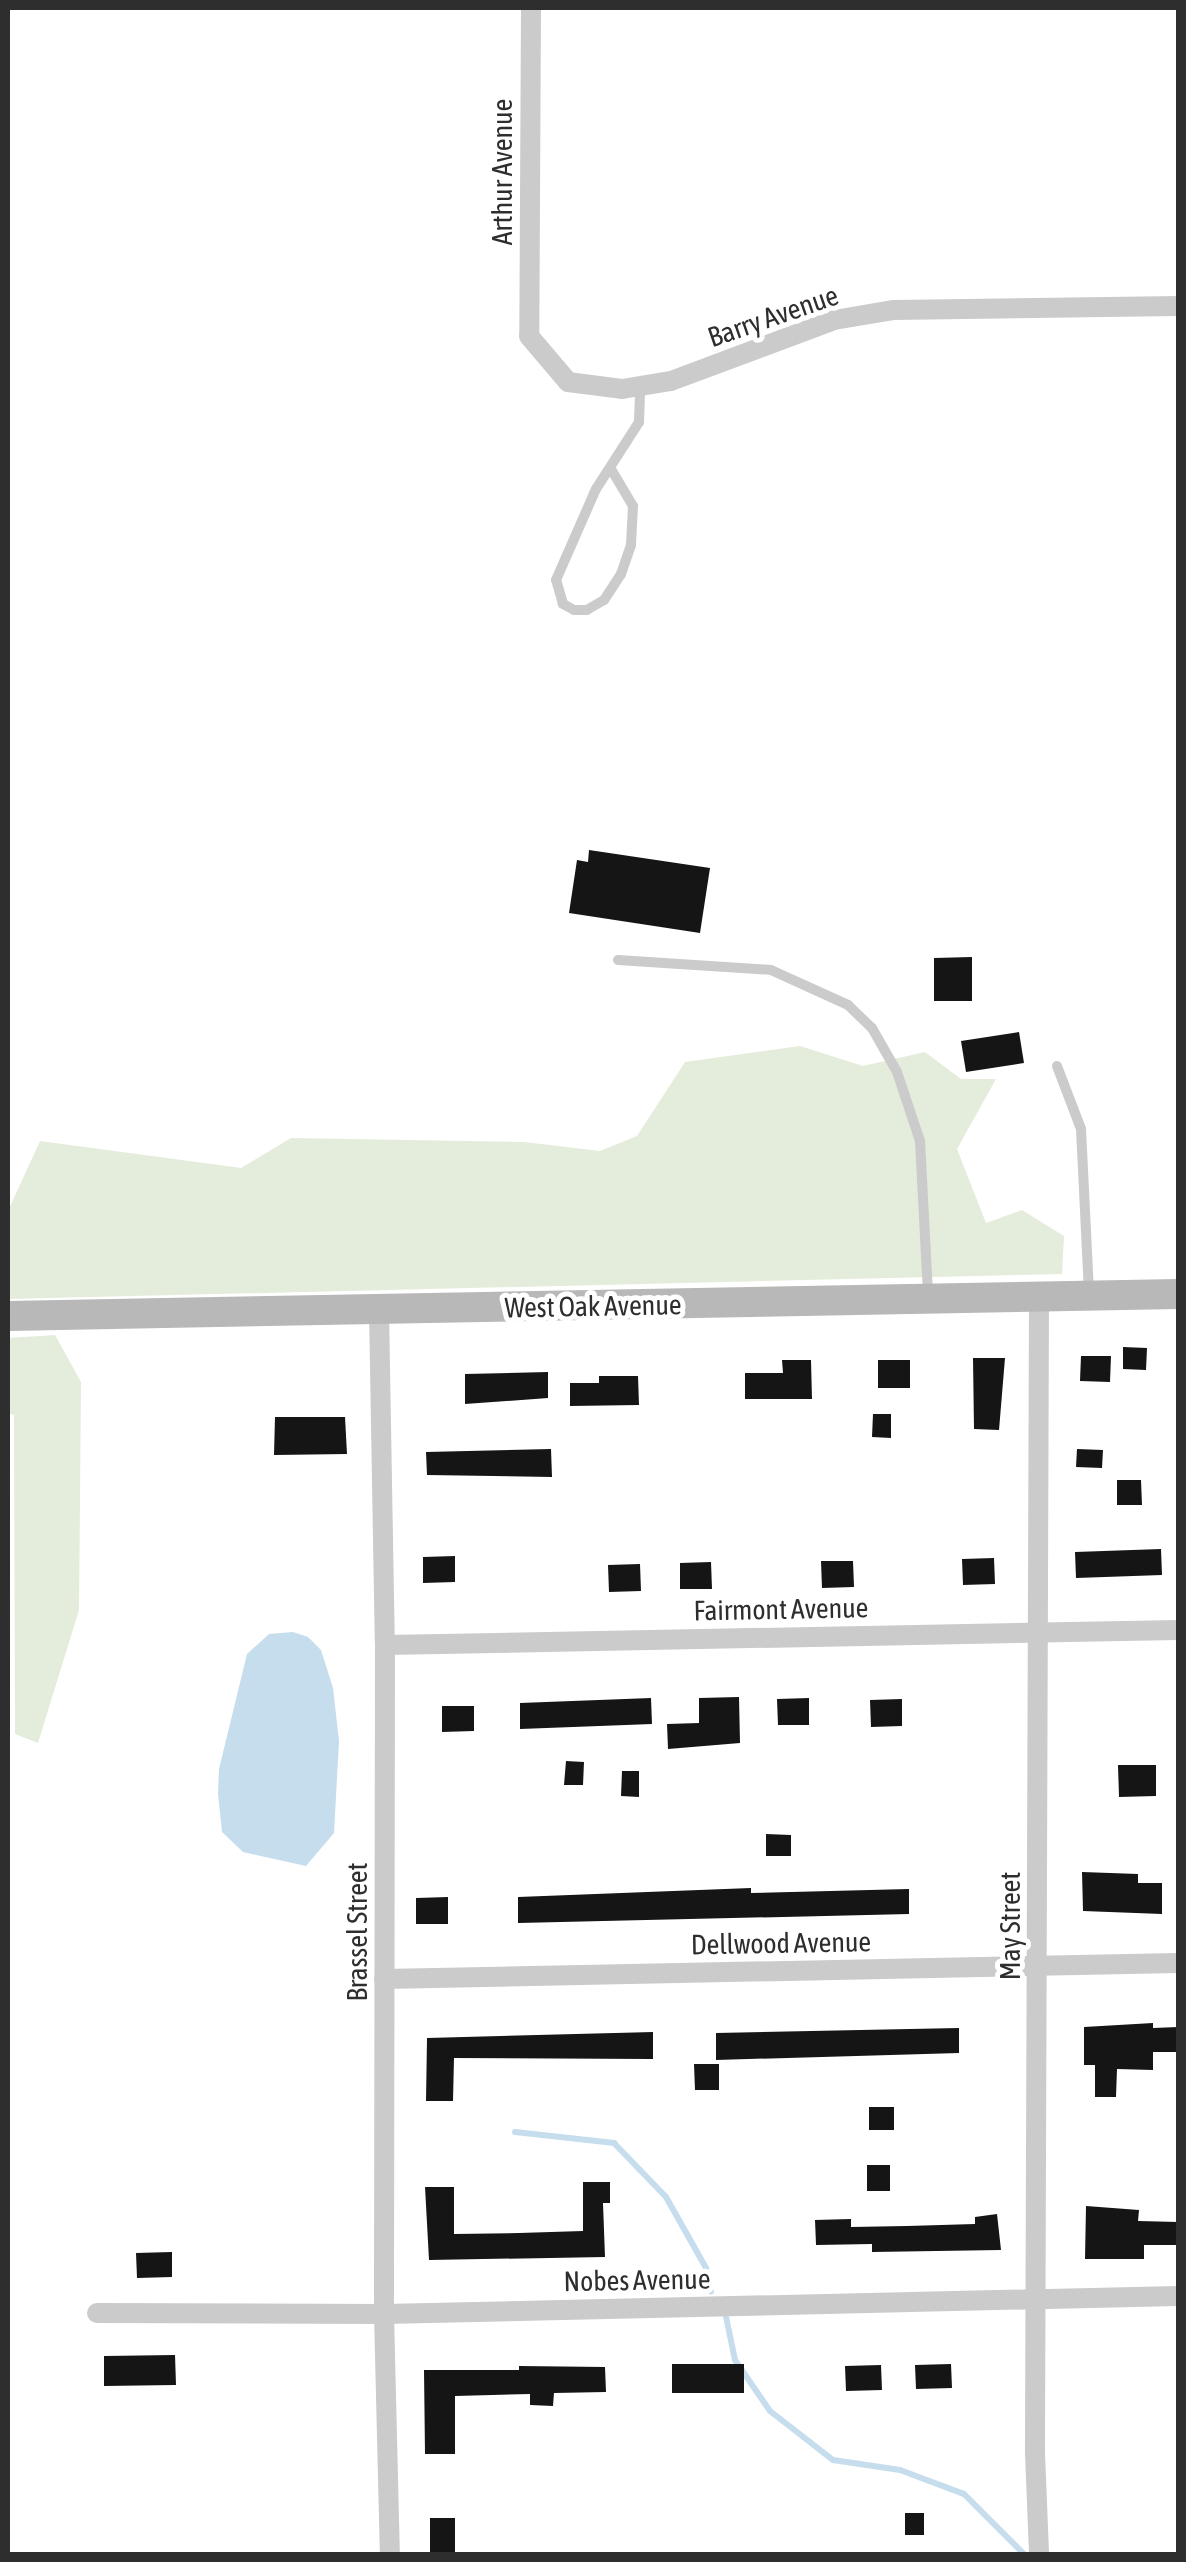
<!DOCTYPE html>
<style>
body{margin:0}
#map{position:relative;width:1186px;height:2562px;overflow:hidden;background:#fff;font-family:"Asap Condensed",sans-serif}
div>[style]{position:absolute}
.green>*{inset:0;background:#e4ecdb}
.water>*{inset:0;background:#c6dded}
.stream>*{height:6px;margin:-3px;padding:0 3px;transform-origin:3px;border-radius:3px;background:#c6dded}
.building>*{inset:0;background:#151515}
.lane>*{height:10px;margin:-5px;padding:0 5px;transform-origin:5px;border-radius:5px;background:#cbcbcb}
.street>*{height:20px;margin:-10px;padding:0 10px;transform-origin:10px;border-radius:10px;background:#cbcbcb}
.secondary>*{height:30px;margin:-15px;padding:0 15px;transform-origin:15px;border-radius:15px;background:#b8b8b8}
span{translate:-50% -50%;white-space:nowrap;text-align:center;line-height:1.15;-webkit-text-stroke:10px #fff;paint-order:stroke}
.street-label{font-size:28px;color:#2e2e2e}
.frame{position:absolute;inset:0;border:10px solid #2e2e2e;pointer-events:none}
</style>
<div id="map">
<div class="green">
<i style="clip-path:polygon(800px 1046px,863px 1066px,925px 1052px,961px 1079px,996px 1079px,957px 1149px,986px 1223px,1022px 1210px,1064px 1236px,1062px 1274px,8px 1299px,8px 1211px,40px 1141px,241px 1168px,291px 1138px,524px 1142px,600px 1151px,637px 1136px,685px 1062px)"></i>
<i style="clip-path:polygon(55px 1335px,81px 1382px,79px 1610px,38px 1743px,15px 1734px,14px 1415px,8px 1413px,8px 1338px)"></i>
</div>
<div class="water">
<i style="clip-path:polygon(293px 1632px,308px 1637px,321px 1650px,333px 1688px,339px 1741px,334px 1833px,306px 1866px,243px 1852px,222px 1832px,218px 1794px,219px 1769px,247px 1654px,269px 1634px)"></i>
</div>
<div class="stream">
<i style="left:515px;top:2132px;width:100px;rotate:6.3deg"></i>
<i style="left:614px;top:2143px;width:75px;rotate:46.1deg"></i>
<i style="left:666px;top:2197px;width:81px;rotate:60.6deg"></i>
<i style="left:706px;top:2268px;width:24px;rotate:78deg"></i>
<i style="left:725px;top:2312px;width:49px;rotate:78.2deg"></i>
<i style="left:735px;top:2360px;width:62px;rotate:55.5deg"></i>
<i style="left:770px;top:2411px;width:80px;rotate:37.9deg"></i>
<i style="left:833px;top:2460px;width:68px;rotate:8.5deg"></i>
<i style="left:900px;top:2470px;width:68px;rotate:20.6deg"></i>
<i style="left:964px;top:2494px;width:85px;rotate:45deg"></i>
</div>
<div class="building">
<i style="clip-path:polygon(589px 850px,710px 868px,700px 933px,569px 913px,577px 860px,588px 862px)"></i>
<i style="clip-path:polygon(972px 957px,972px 1001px,934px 1001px,934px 958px)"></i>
<i style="clip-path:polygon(1019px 1032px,1024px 1063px,966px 1072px,961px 1041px)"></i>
<i style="clip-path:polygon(1123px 1347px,1147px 1348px,1146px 1370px,1123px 1369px)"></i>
<i style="clip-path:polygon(1081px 1356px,1111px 1356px,1110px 1382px,1080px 1381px)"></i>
<i style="clip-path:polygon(973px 1358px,1005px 1358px,999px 1430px,974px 1429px)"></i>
<i style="clip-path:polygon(782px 1360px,811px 1360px,812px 1399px,745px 1399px,745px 1373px,783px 1373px)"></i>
<i style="clip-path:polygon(878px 1360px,910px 1360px,910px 1388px,878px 1388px)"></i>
<i style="clip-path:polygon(548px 1372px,548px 1398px,465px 1404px,465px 1374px)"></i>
<i style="clip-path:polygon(599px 1376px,638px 1376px,639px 1405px,570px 1406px,570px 1383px,599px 1383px)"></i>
<i style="clip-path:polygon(873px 1414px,891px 1414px,891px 1438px,872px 1437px)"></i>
<i style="clip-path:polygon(275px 1417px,345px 1417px,347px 1454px,274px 1455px)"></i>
<i style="clip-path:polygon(551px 1449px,552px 1477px,427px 1475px,426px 1452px)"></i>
<i style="clip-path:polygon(1077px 1449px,1103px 1450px,1102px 1468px,1076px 1467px)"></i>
<i style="clip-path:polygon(1117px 1480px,1141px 1480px,1142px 1505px,1117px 1505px)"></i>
<i style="clip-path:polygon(1161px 1549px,1162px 1575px,1076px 1578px,1075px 1552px)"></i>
<i style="clip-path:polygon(455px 1556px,455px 1582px,423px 1583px,423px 1557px)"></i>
<i style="clip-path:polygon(994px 1558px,995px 1584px,963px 1585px,962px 1559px)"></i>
<i style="clip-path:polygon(821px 1561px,853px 1561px,854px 1587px,822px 1588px)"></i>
<i style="clip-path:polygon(711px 1562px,712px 1589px,680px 1589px,680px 1563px)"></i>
<i style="clip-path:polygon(640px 1564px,641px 1591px,609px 1592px,608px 1565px)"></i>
<i style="clip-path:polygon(739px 1697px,740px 1743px,668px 1749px,667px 1724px,699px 1723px,699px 1698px)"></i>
<i style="clip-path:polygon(651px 1698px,652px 1724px,520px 1729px,520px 1703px)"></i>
<i style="clip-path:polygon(809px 1698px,809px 1725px,778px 1725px,777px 1699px)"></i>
<i style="clip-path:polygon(902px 1699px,902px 1726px,871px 1727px,870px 1700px)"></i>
<i style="clip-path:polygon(442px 1706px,474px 1706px,474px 1731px,442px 1732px)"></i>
<i style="clip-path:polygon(566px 1761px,584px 1762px,583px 1785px,564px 1785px)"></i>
<i style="clip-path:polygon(1118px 1765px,1156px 1765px,1156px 1796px,1119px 1797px)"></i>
<i style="clip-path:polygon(622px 1771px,639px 1771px,639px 1797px,621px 1796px)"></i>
<i style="clip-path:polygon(766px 1834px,791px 1835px,791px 1856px,766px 1856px)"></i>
<i style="clip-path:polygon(1082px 1872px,1138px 1874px,1138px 1883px,1162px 1883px,1162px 1914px,1083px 1911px)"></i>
<i style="clip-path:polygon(751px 1888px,751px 1893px,909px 1889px,909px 1914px,518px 1923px,518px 1897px)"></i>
<i style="clip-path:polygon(448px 1897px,448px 1924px,416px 1924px,416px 1898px)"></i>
<i style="clip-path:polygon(1153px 2023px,1153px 2028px,1178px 2027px,1178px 2052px,1153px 2052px,1153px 2070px,1117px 2069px,1116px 2097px,1095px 2097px,1095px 2065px,1084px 2065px,1084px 2027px)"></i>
<i style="clip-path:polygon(959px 2028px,959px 2053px,716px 2060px,716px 2033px)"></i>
<i style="clip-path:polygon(653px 2032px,653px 2059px,454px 2058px,453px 2101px,426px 2101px,427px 2038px)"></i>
<i style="clip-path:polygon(694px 2064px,719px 2064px,719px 2090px,695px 2090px)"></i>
<i style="clip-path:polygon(869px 2107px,894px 2107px,894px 2130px,869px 2130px)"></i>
<i style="clip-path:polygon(867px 2165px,890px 2165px,890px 2191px,867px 2191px)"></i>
<i style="clip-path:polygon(583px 2182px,610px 2182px,610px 2203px,603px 2203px,605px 2257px,429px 2260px,425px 2187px,454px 2187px,454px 2234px,519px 2233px,583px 2231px)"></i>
<i style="clip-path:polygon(1086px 2206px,1139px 2210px,1138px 2221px,1178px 2222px,1178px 2245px,1144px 2245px,1144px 2259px,1085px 2259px)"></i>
<i style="clip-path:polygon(997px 2214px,1001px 2250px,872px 2252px,872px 2244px,816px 2245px,815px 2220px,851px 2219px,851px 2227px,907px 2226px,975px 2224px,975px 2217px)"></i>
<i style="clip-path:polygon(172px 2252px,172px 2277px,137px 2278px,136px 2253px)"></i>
<i style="clip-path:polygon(175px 2355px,176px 2385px,104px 2386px,104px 2356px)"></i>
<i style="clip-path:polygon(672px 2364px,744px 2364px,744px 2393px,672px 2393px)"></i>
<i style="clip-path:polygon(951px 2364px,952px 2388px,916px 2389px,915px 2365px)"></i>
<i style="clip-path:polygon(881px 2365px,882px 2390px,846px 2391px,845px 2366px)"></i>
<i style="clip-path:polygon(519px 2366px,605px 2367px,606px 2392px,554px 2393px,553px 2406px,530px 2405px,530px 2394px,455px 2396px,455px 2454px,425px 2454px,424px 2370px,519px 2370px)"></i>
<i style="clip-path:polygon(905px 2513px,924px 2513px,924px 2535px,905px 2535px)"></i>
<i style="clip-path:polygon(430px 2518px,455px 2518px,455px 2554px,430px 2554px)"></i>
</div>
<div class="lane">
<i style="left:611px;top:469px;width:43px;rotate:59.3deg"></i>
<i style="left:633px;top:506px;width:39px;rotate:93deg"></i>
<i style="left:631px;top:545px;width:31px;rotate:109deg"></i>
<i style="left:621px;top:574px;width:31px;rotate:123deg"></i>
<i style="left:604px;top:600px;width:20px;rotate:150deg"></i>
<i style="left:587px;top:610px;width:13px;rotate:180deg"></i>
<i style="left:574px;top:610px;width:13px;rotate:-151deg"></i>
<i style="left:563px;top:604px;width:25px;rotate:-106deg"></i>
<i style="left:556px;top:580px;width:99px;rotate:-66.3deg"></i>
<i style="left:596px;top:489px;width:80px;rotate:-57.3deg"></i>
<i style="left:639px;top:422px;width:35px;rotate:-88deg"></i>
<i style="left:618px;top:960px;width:153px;rotate:3.7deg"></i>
<i style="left:771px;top:970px;width:85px;rotate:24.4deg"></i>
<i style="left:848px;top:1005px;width:33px;rotate:44deg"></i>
<i style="left:872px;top:1028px;width:51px;rotate:60.4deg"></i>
<i style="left:897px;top:1072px;width:73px;rotate:71.6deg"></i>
<i style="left:920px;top:1141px;width:152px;rotate:87deg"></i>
<i style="left:1057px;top:1066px;width:67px;rotate:69.1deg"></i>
<i style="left:1081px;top:1129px;width:161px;rotate:87.2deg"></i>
</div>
<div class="street">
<i style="left:531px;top:8px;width:328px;rotate:90.3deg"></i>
<i style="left:529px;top:336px;width:60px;rotate:49.7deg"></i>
<i style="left:568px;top:382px;width:54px;rotate:7.4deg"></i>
<i style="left:622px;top:389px;width:50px;rotate:-9.3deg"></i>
<i style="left:671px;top:381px;width:174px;rotate:-20.5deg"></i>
<i style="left:834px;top:320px;width:61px;rotate:-9.5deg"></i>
<i style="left:894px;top:310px;width:284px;rotate:-0.8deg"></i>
<i style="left:1039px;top:1297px;width:1156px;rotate:90.2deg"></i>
<i style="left:1035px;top:2453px;width:101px;rotate:87.7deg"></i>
<i style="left:379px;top:1310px;width:335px;rotate:89deg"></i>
<i style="left:385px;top:1645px;width:669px;rotate:90.09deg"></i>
<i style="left:384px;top:2314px;width:240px;rotate:88.6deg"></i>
<i style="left:385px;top:1645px;width:793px;rotate:-1.08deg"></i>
<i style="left:384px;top:1979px;width:794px;rotate:-1.15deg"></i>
<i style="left:97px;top:2313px;width:287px;rotate:0.2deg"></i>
<i style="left:384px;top:2314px;width:794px;rotate:-1.3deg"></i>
</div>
<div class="secondary">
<i style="left:8px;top:1316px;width:1170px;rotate:-1.08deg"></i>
</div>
<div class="street-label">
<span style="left:502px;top:172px;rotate:-90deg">Arthur Avenue</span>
<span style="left:773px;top:316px;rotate:-19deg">Barry Avenue</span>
<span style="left:593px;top:1306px;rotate:-1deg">West Oak Avenue</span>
<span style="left:781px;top:1609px;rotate:-1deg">Fairmont Avenue</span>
<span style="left:1010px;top:1926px;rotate:-90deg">May Street</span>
<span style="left:357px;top:1932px;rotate:-90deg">Brassel Street</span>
<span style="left:781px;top:1943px;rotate:-1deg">Dellwood Avenue</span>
<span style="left:637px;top:2280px;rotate:-1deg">Nobes Avenue</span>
</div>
<div class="frame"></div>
</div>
